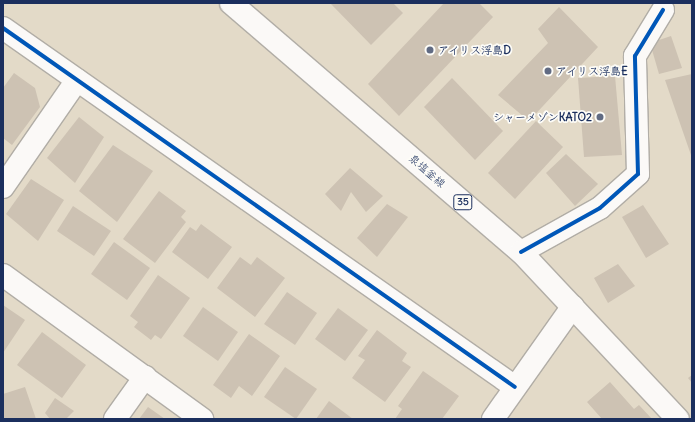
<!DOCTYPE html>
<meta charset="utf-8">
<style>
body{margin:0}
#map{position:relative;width:695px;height:422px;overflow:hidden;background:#e3dac8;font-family:Delius,"Klee One",sans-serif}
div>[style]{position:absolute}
.building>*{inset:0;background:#cdc2b3}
.roads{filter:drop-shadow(1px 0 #b1ada6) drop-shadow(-1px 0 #b1ada6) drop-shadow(0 1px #b1ada6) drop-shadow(0 -1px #b1ada6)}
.street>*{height:22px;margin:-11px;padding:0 11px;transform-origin:11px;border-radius:11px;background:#fbf9f7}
.secondary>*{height:22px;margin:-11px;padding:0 11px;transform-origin:11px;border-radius:11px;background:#fbf9f7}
.primary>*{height:22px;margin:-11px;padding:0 11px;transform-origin:11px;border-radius:11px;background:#fbf9f7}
.cycleway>*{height:4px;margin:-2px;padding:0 2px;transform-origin:2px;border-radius:2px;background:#0057b8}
.dots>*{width:11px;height:11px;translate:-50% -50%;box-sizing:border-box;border:2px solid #fdfcf7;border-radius:50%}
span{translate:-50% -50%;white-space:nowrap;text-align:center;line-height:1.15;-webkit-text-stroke:3.5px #fdfcf7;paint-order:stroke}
.shield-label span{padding:1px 3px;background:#fdfcf7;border:1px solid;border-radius:3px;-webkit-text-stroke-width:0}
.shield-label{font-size:10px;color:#1b2f5e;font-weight:700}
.poi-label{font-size:11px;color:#1b2f5e;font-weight:700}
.left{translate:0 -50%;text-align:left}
.right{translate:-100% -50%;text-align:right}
.street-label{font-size:11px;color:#1b2f5e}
.frame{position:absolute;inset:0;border:4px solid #1b2f5e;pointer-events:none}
</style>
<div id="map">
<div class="building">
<i style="clip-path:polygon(330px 3px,393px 3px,403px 13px,371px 45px)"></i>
<i style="clip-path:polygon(444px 3px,479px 3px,493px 17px,399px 116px,368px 84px)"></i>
<i style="clip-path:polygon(559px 7px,598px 47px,529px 121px,498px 95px,548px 43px,538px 29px)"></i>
<i style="clip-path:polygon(671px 36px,682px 68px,659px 74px,650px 43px)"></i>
<i style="clip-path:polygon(14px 73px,35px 88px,40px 107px,12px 145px,3px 138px,3px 88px)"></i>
<i style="clip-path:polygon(692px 74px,692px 158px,665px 80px)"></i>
<i style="clip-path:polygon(615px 76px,622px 155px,584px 157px,578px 78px)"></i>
<i style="clip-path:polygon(452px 78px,503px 131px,475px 160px,424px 107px)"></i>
<i style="clip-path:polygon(79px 117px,104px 137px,75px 183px,47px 158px)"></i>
<i style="clip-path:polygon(536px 121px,563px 147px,515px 199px,488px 173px)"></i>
<i style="clip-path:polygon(113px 145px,153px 171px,117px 222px,79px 191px)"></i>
<i style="clip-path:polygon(566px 154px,598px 184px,575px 206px,546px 173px)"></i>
<i style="clip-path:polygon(350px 168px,383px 196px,366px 212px,351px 192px,341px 211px,325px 194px)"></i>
<i style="clip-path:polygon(31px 179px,64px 200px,38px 241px,6px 214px)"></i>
<i style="clip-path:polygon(159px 191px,186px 211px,181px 217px,186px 222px,155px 263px,123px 239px)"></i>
<i style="clip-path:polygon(387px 204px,408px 217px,377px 257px,357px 238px)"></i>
<i style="clip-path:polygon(643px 205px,669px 244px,646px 258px,622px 217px)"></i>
<i style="clip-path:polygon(73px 206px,111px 231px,94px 256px,57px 231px)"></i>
<i style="clip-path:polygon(201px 224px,232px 247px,208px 279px,172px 252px,190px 227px,196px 231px)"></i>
<i style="clip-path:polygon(114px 242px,150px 268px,127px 300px,91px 274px)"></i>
<i style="clip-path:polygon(240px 257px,251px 265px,257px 257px,285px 278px,255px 317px,217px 288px)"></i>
<i style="clip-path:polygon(618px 264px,635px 286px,608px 303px,594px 278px)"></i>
<i style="clip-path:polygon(158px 275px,190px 298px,161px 339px,155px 335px,151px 340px,134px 327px,138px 322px,130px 316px)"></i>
<i style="clip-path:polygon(287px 292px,317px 313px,295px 345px,264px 324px)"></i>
<i style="clip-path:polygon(3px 305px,25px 320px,3px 353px)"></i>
<i style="clip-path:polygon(203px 307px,238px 332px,218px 361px,183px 336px)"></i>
<i style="clip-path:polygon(338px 308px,368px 330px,345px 361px,315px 339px)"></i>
<i style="clip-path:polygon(377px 330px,407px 353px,402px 361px,411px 367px,385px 402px,352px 378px,365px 360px,358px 356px)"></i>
<i style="clip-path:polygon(42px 332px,86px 365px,62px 398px,17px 365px)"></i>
<i style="clip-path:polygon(249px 334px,280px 356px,252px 396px,239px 386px,231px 398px,213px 385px)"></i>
<i style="clip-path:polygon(285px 367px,317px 389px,296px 419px,264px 397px)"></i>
<i style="clip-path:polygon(423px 371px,459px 396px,442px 419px,395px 419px,402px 409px,398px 406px)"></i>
<i style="clip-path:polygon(692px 375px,692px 383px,688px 378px)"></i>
<i style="clip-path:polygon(610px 382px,634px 409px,639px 405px,652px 419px,602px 419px,587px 402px)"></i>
<i style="clip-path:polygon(25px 387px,36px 419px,3px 419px,3px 394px)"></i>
<i style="clip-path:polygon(55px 398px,74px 411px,66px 419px,50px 419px,45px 413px)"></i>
<i style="clip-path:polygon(329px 401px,353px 419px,316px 419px)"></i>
<i style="clip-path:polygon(148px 407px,165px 419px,139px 419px)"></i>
</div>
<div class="roads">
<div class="street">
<i style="left:3px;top:28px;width:625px;rotate:35.04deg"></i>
<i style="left:3px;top:187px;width:130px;rotate:-55.3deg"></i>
<i style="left:521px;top:252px;width:90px;rotate:-29.1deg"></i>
<i style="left:600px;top:208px;width:51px;rotate:-41.8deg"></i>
<i style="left:638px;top:174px;width:118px;rotate:-91.5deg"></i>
<i style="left:635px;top:56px;width:54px;rotate:-58.7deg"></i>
<i style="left:3px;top:275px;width:246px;rotate:35.9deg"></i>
<i style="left:115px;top:419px;width:52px;rotate:-54.5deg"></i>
</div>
<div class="secondary">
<i style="left:493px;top:419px;width:138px;rotate:-54.7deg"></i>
</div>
<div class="primary">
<i style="left:231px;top:3px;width:382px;rotate:40.7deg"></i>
<i style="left:521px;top:252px;width:229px;rotate:46.8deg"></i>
</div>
</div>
<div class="cycleway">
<i style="left:3px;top:28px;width:625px;rotate:35.04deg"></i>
<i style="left:521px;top:252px;width:90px;rotate:-29.1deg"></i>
<i style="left:600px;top:208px;width:51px;rotate:-41.8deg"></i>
<i style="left:638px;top:174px;width:118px;rotate:-91.5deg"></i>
<i style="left:635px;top:56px;width:54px;rotate:-58.7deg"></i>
</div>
<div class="dots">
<i style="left:430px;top:50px;background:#616b83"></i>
<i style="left:548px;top:71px;background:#616b83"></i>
<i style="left:600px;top:117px;background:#616b83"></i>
</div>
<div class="shield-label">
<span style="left:463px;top:202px">35</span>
</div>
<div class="poi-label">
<span class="left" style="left:438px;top:50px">アイリス浮島D</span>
<span class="left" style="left:556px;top:71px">アイリス浮島E</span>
<span class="right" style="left:592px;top:117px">シャーメゾンKATO2</span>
</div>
<div class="street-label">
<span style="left:427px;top:171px;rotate:41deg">泉塩釜線</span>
</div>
<div class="frame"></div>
</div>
